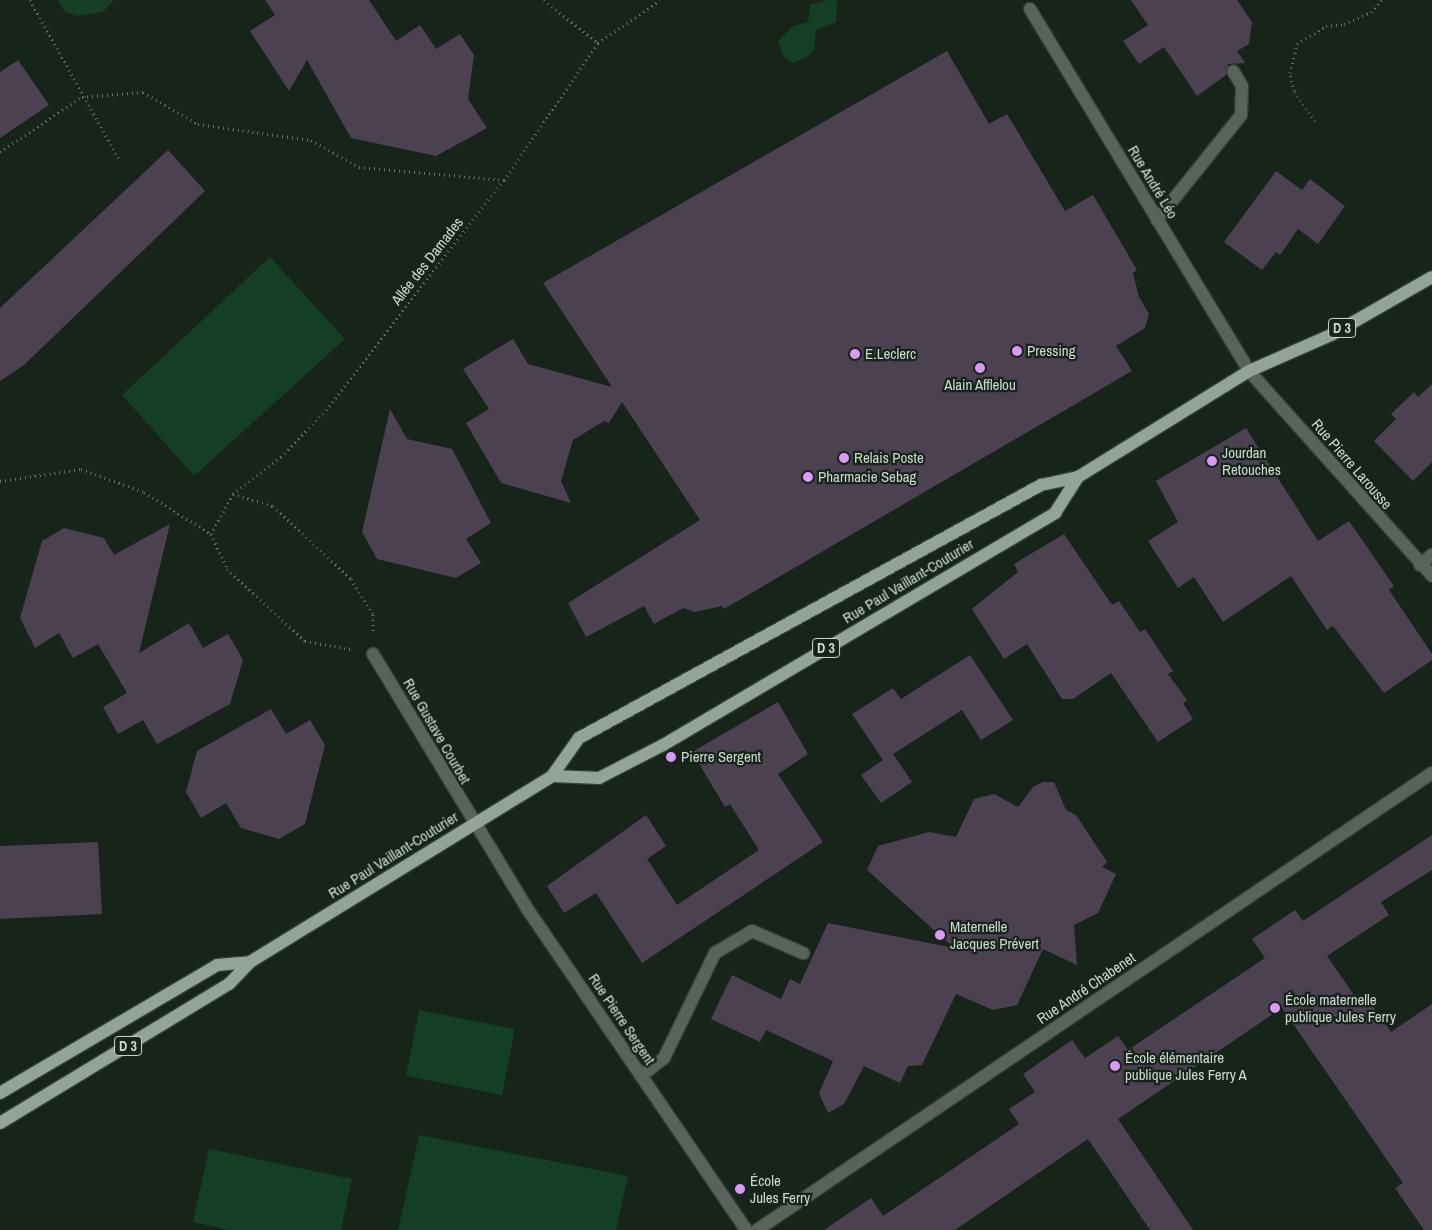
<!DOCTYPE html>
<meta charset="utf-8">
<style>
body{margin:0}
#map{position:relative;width:1432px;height:1230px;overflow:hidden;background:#16241a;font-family:"Archivo Narrow",sans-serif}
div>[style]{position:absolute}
.green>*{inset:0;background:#143f25}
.building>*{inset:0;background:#4b4150}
.path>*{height:3px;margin-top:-1.5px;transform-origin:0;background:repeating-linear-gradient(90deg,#667269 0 1px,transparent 0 5px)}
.roads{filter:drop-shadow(1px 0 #334137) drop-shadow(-1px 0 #334137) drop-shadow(0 1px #334137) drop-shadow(0 -1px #334137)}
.minor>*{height:12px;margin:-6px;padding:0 6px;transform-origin:6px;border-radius:6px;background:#5a625c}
.major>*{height:12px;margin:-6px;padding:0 6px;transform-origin:6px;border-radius:6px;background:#94a398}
.dots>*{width:14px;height:14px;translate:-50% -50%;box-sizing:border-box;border:2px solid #16241a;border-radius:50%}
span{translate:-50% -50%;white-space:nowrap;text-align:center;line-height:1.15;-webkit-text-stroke:4.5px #16241a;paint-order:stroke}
.shield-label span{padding:1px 4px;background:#16241a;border:1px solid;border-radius:4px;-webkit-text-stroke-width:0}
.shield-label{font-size:14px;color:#ced8d1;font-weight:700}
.street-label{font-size:15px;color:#ced8d1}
.poi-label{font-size:15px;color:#ced8d1}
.left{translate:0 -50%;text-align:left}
</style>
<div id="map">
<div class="green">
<i style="clip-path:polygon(57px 0,114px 0,103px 12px,77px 16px,65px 12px)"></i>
<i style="clip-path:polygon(828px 0,837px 0,836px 22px,816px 30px,814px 50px,807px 57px,793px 63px,784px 57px,778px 41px,793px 26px,808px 22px,810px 5px)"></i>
<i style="clip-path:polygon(270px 257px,345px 339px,194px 476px,122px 395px)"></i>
<i style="clip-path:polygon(419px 1010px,515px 1029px,502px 1095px,406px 1076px)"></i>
<i style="clip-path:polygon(419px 1135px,628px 1176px,616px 1230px,398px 1230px)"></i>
<i style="clip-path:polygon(209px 1149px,352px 1179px,341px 1230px,229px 1230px,193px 1222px)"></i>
</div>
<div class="building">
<i style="clip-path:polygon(265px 0,369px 0,396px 41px,420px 25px,436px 49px,460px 34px,474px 55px,468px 99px,487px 128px,436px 156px,351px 138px,307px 60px,289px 91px,250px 31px,275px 15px)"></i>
<i style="clip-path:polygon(1131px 0,1237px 0,1252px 22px,1249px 44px,1237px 51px,1245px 63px,1228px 64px,1226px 75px,1197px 96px,1164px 47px,1139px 64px,1123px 41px,1148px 25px)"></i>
<i style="clip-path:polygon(947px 51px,989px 124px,1007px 114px,1065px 211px,1093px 195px,1137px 270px,1133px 273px,1139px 297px,1149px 314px,1145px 328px,1116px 346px,1132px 371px,724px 609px,722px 606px,695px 612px,683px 608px,654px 624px,644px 606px,586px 637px,568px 603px,700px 520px,622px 402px,609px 423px,604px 421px,573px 440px,561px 481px,571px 503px,501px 483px,466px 423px,489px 409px,463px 369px,513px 339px,528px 364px,612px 387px,543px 283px)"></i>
<i style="clip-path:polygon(18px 60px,49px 105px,0 138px,0 72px)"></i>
<i style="clip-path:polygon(168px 150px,205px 191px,24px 365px,0 381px,0 308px)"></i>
<i style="clip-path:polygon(1276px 171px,1302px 190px,1310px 179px,1345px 206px,1318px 244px,1298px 229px,1280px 255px,1276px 252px,1262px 270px,1224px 242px)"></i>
<i style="clip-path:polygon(1432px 384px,1432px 462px,1413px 481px,1374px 441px,1396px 419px,1391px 414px,1414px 392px,1418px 397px)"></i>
<i style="clip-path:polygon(390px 409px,407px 439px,452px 449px,491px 523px,466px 539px,481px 563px,456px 578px,377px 559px,362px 532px)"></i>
<i style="clip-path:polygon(1246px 428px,1318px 541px,1349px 521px,1394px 586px,1389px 590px,1432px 654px,1432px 660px,1384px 693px,1333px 626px,1327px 630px,1291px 576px,1223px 622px,1194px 577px,1178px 588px,1148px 541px,1178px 522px,1156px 481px)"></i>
<i style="clip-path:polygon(170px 524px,139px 653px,189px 623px,203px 648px,228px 634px,243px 660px,230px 704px,157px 744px,143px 720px,118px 734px,103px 707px,127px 693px,98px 644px,73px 658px,59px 633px,35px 648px,20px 618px,42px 541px,64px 528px,104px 538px,114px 555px)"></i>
<i style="clip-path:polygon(1064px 534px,1112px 605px,1119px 601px,1140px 632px,1145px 629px,1173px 671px,1168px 674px,1187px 700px,1183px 703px,1193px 719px,1158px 742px,1111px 673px,1073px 699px,1062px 699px,1027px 644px,1004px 659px,972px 609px,1018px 572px,1014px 564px)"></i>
<i style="clip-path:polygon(970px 655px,1013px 720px,981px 740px,962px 710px,893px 754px,912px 782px,881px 803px,861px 775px,883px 760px,852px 714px,893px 688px,901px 699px)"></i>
<i style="clip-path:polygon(778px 702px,808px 754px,778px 774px,823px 842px,642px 963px,596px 893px,564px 913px,547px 886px,646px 815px,666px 846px,647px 859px,677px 905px,759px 850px,730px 804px,725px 807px,692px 752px)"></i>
<i style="clip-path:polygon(271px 709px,286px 734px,310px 720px,325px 745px,305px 824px,279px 839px,241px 828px,226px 803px,201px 818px,186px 792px,197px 751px)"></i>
<i style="clip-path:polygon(1043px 782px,1054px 782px,1066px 810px,1076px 815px,1107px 862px,1102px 867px,1116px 874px,1098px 913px,1074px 925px,1077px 965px,1043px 949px,1017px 1005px,993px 1010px,956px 994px,922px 1065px,908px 1066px,900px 1083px,864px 1066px,844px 1104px,828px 1113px,819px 1093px,833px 1061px,766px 1030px,760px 1042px,711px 1019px,732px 975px,781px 999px,790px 979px,800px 984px,828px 923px,954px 948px,867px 870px,878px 846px,929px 832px,956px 837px,974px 799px,994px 794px,1018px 807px,1033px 787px)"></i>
<i style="clip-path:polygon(1432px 835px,1432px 870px,1381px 902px,1389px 915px,1327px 956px,1358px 1001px,1372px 1005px,1391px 1032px,1432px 1004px,1432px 1230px,1424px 1230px,1395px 1188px,1403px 1183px,1282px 1008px,1118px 1119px,1193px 1230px,1150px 1230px,1088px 1139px,955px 1230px,824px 1230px,871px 1198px,883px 1216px,1019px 1124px,1009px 1109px,1035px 1092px,1023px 1074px,1072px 1040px,1085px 1058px,1118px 1036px,1128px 1050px,1265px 958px,1252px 939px,1295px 910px,1303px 921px)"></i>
<i style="clip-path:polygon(98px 842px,102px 914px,0 919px,0 846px)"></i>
</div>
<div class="path">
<i style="left:30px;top:0;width:184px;rotate:60.8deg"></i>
<i style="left:544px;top:0;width:69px;rotate:38.5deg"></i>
<i style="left:1315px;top:121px;width:37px;rotate:-125deg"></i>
<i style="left:1294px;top:91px;width:18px;rotate:-103deg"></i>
<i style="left:1290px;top:73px;width:30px;rotate:-76deg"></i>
<i style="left:1297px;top:44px;width:34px;rotate:-32deg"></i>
<i style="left:1326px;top:26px;width:18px;rotate:-6deg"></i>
<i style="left:1344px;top:24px;width:30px;rotate:-24deg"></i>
<i style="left:1371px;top:12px;width:16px;rotate:-50deg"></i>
<i style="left:0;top:152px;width:99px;rotate:-33.9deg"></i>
<i style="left:82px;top:97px;width:61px;rotate:-4.7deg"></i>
<i style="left:143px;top:92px;width:64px;rotate:30.2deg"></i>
<i style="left:198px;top:124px;width:114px;rotate:8.1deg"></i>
<i style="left:311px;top:140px;width:55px;rotate:29.4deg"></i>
<i style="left:359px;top:167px;width:146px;rotate:5.1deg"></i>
<i style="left:0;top:481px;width:82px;rotate:-8.4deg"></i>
<i style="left:81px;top:469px;width:67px;rotate:20.1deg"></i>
<i style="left:144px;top:492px;width:79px;rotate:32.1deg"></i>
<i style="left:211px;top:534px;width:38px;rotate:65deg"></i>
<i style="left:227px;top:569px;width:106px;rotate:42.7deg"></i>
<i style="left:305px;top:641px;width:46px;rotate:10.1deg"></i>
<i style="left:233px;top:494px;width:42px;rotate:16.7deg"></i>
<i style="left:273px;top:506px;width:107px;rotate:43.1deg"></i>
<i style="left:351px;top:579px;width:41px;rotate:57.8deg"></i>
<i style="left:373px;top:614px;width:17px;rotate:90deg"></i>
<i style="left:211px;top:534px;width:46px;rotate:-61.2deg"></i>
<i style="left:233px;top:494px;width:61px;rotate:-37.6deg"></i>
<i style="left:281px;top:457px;width:65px;rotate:-46.2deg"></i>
<i style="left:326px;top:410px;width:291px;rotate:-52.3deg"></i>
<i style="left:504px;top:180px;width:166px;rotate:-55.5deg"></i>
<i style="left:598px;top:43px;width:75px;rotate:-34.7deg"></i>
</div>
<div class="roads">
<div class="minor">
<i style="left:1030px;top:9px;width:423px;rotate:58.8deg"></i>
<i style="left:1249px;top:371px;width:275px;rotate:48.2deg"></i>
<i style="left:1157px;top:220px;width:134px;rotate:-51.3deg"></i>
<i style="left:1241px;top:115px;width:29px;rotate:-88deg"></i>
<i style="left:1242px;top:86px;width:17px;rotate:-121deg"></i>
<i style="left:1420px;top:565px;width:16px;rotate:-40deg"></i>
<i style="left:373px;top:654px;width:296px;rotate:58.8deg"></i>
<i style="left:526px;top:907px;width:391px;rotate:55.7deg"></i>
<i style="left:641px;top:1076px;width:29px;rotate:-38deg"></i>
<i style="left:664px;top:1058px;width:117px;rotate:-64.1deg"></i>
<i style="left:715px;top:953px;width:43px;rotate:-30.7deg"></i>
<i style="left:752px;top:931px;width:56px;rotate:23.3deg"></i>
<i style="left:757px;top:1230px;width:815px;rotate:-34.1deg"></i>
</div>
<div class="major">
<i style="left:552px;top:776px;width:47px;rotate:2.4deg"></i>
<i style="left:599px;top:778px;width:72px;rotate:-27.3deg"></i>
<i style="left:663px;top:745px;width:456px;rotate:-30.6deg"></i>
<i style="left:1055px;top:513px;width:43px;rotate:-57.4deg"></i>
<i style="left:0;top:1093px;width:252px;rotate:-30.5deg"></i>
<i style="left:217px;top:965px;width:33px;rotate:-5deg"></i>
<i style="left:0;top:1123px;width:268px;rotate:-31.3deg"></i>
<i style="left:229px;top:984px;width:30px;rotate:-46deg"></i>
<i style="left:250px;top:962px;width:355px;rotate:-31.6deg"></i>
<i style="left:552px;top:776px;width:47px;rotate:-54.6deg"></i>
<i style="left:579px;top:738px;width:527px;rotate:-28.71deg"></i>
<i style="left:1041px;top:485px;width:38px;rotate:-12deg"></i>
<i style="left:1078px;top:477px;width:201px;rotate:-31.8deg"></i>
<i style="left:1249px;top:371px;width:90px;rotate:-23.7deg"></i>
<i style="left:1331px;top:335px;width:116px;rotate:-29.9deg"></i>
</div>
</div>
<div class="dots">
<i style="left:1017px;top:351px;background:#db99f5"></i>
<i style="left:855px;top:354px;background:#db99f5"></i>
<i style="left:980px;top:368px;background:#db99f5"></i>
<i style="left:844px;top:458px;background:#db99f5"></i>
<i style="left:1212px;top:461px;background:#db99f5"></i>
<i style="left:808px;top:477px;background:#db99f5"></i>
<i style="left:671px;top:757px;background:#db99f5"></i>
<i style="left:940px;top:935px;background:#db99f5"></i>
<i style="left:1275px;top:1008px;background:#db99f5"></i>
<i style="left:1115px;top:1066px;background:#db99f5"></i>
<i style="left:740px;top:1189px;background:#db99f5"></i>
</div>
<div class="shield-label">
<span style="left:1342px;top:328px">D 3</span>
<span style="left:826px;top:648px">D 3</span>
<span style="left:128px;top:1046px">D 3</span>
</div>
<div class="street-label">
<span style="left:1153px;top:182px;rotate:59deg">Rue André Léo</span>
<span style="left:427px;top:261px;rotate:-52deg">Allée des Damades</span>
<span style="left:1352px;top:464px;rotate:49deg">Rue Pierre Larousse</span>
<span style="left:908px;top:581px;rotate:-31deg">Rue Paul Vaillant-Couturier</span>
<span style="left:437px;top:731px;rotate:60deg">Rue Gustave Courbet</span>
<span style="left:393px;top:855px;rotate:-32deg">Rue Paul Vaillant-Couturier</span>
<span style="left:1086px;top:988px;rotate:-34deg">Rue André Chabenet</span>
<span style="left:622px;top:1019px;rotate:56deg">Rue Pierre Sergent</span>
</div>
<div class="poi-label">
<span class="left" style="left:1027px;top:351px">Pressing</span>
<span class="left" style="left:865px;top:354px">E.Leclerc</span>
<span style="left:980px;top:385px">Alain Afflelou</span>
<span class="left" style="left:1222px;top:461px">Jourdan<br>Retouches</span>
<span class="left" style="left:854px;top:458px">Relais Poste</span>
<span class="left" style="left:818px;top:477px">Pharmacie Sebag</span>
<span class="left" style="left:681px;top:757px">Pierre Sergent</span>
<span class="left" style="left:950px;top:935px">Maternelle<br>Jacques Prévert</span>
<span class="left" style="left:1285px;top:1008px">École maternelle<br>publique Jules Ferry</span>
<span class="left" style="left:1125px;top:1066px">École élémentaire<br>publique Jules Ferry A</span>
<span class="left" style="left:750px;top:1189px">École<br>Jules Ferry</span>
</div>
</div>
